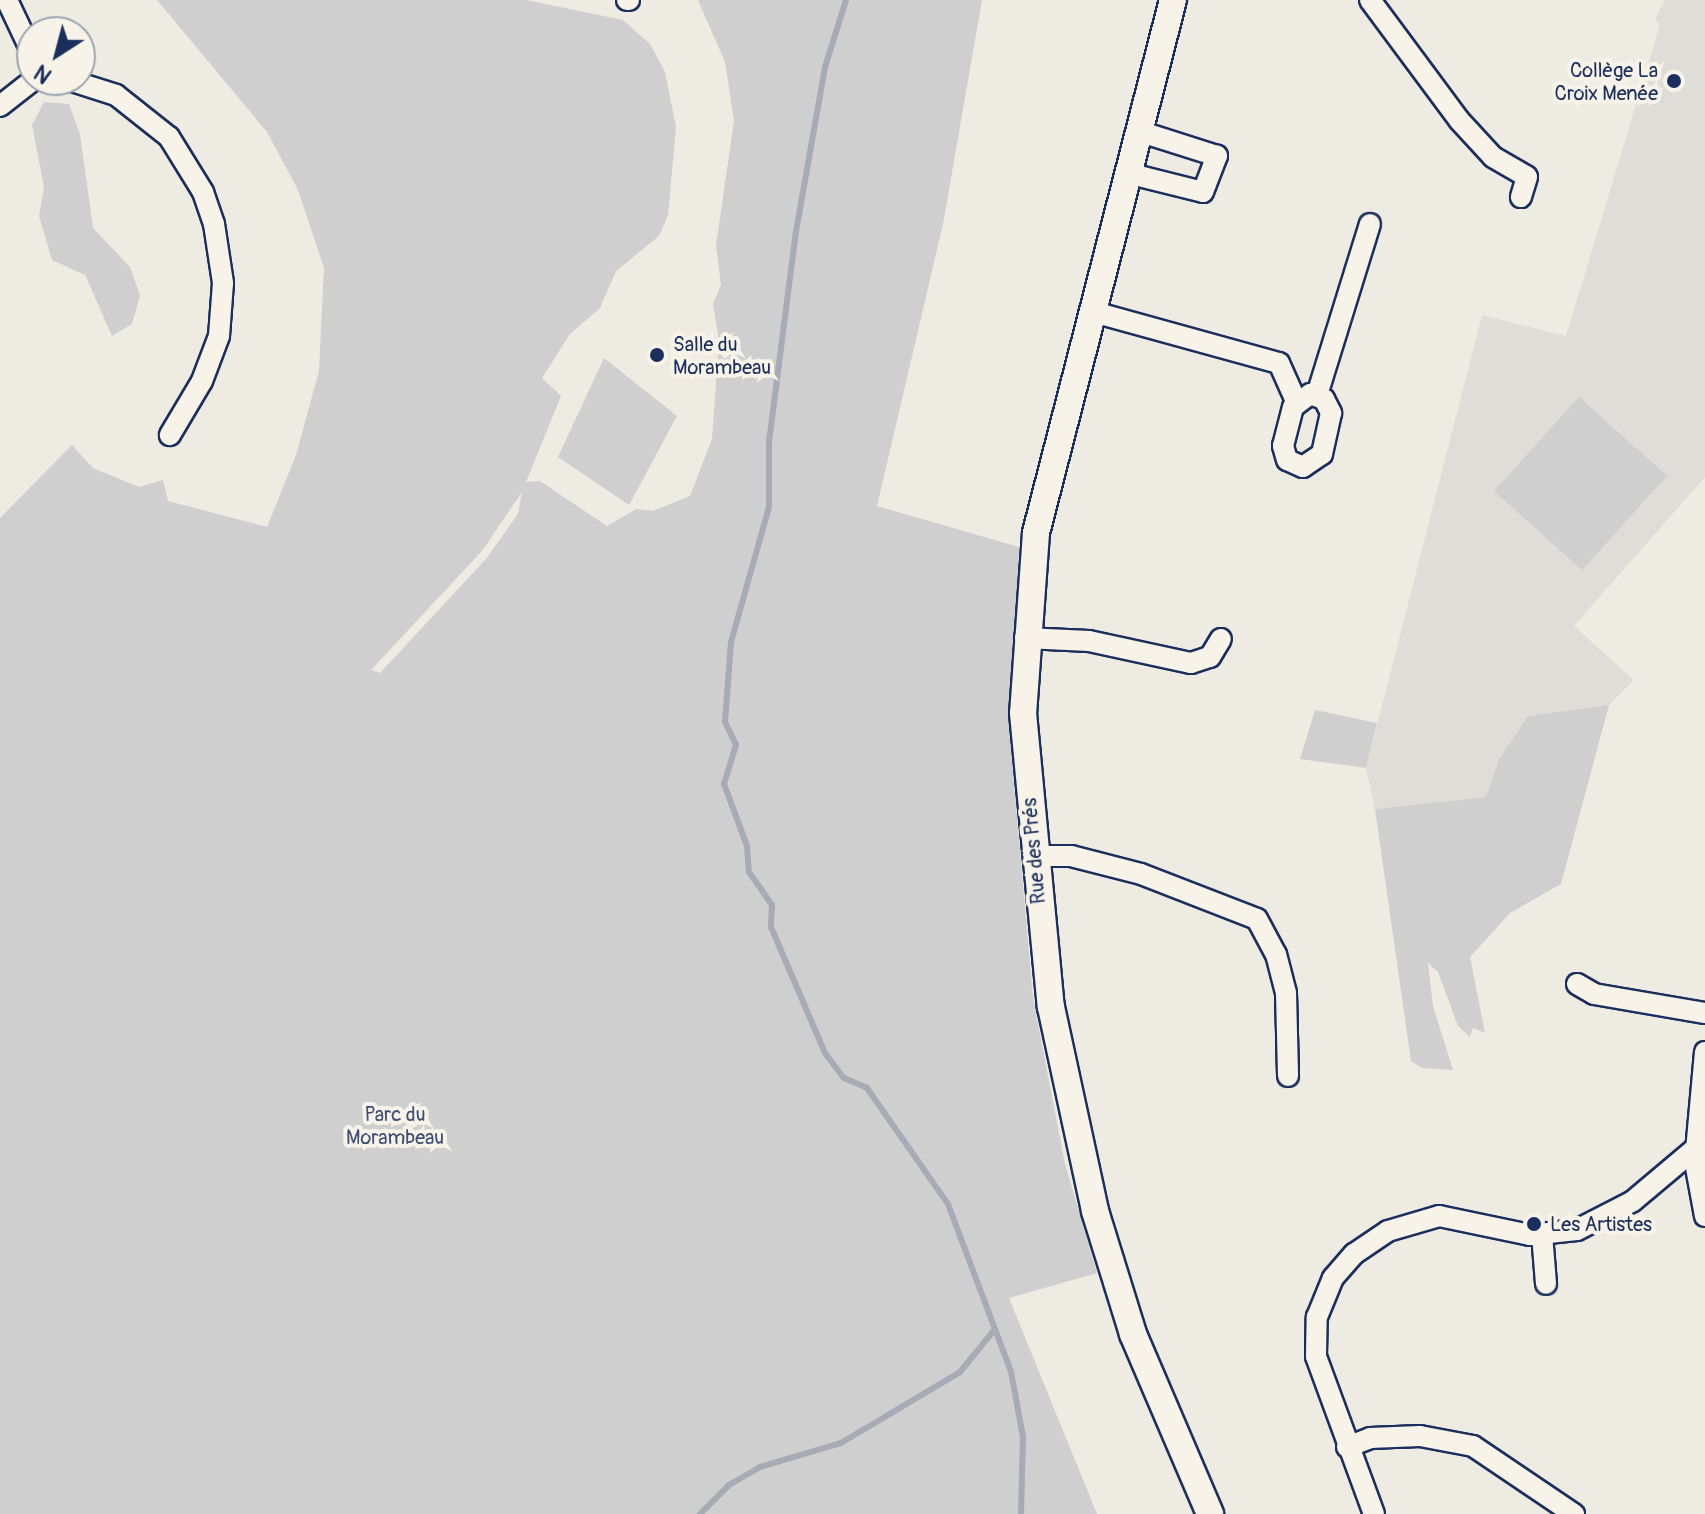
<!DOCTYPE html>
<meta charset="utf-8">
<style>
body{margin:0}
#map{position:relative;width:1705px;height:1514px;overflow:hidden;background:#eeebe2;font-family:Pangolin,sans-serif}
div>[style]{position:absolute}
.built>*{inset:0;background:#deddd8}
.green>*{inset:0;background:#cfcfcf}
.stream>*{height:6px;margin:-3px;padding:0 3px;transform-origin:3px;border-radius:3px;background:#a6abb5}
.roads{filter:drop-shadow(2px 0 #1b2f5e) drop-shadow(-2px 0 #1b2f5e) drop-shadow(0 2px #1b2f5e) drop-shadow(0 -2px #1b2f5e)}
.street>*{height:20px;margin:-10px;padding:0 10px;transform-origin:10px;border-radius:10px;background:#f7f3e8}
.secondary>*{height:26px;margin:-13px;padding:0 13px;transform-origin:13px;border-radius:13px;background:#f7f3e8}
.dots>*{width:22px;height:22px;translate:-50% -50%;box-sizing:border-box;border:4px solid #f7f3e8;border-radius:50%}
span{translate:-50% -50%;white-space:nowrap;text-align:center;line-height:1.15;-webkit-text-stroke:8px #f7f3e8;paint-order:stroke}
.poi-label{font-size:20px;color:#1b2f5e}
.right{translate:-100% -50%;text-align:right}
.left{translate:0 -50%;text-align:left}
.street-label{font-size:20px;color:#1b2f5e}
.park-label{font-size:20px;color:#3f4f75}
.north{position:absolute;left:16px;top:16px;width:80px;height:80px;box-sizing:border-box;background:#f7f3e8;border:2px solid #9fa5b1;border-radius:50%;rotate:216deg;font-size:22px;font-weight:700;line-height:32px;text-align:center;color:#1b2f5e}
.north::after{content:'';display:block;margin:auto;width:28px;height:36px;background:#1b2f5e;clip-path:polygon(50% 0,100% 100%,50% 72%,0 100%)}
</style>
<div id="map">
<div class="built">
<i style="clip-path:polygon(1665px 0,1705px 0,1705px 477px,1574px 626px,1634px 680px,1609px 705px,1528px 716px,1499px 759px,1486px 797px,1375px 809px,1366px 768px,1482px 315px,1566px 336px,1660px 25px,1655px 19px)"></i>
</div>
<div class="green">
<i style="clip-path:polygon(evenodd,157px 0,526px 0,623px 20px,650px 44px,665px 72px,676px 127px,668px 215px,659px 236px,616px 271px,600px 308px,570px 334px,542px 378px,561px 396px,526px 482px,540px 481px,607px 526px,636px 509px,653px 511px,690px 496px,712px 439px,719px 341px,713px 304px,721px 285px,716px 246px,734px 121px,725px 62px,698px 0,982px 0,943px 224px,877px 506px,1019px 547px,1010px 738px,1033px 998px,1065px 1164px,1097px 1273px,1009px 1298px,1097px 1514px,0 1514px,0 518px,72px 445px,93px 468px,139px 487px,163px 480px,168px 501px,267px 527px,296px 455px,319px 371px,324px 268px,298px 190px,267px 132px,157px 0,522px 492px,518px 514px,486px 559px,380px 673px,371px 670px,482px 551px,522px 492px)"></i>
<i style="clip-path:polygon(44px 102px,69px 104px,80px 134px,93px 228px,130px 267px,140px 295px,132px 324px,112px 336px,85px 275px,52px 260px,39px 216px,44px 187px,32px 125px)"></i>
<i style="clip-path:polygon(604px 358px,677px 416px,629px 505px,558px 457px)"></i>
<i style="clip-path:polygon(1579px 397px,1667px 476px,1582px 570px,1494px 491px)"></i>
<i style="clip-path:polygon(1609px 705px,1561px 884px,1510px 913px,1470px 957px,1485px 1033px,1473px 1028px,1470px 1037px,1458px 1026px,1438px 972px,1428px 963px,1433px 1006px,1453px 1070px,1422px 1068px,1411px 1061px,1375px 809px,1486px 797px,1499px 759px,1528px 716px)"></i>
<i style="clip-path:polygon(1315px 710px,1377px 723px,1366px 768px,1300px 759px)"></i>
</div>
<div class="stream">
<i style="left:846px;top:0;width:70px;rotate:107.4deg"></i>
<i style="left:825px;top:67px;width:167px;rotate:100deg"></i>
<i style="left:796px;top:231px;width:212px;rotate:97.3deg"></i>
<i style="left:769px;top:441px;width:66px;rotate:90deg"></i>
<i style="left:769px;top:507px;width:140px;rotate:105.7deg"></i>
<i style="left:731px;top:642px;width:80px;rotate:94.3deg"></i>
<i style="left:725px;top:722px;width:25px;rotate:64deg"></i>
<i style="left:736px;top:745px;width:41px;rotate:107.1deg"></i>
<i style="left:724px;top:784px;width:66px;rotate:69.6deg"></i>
<i style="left:747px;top:846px;width:26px;rotate:86deg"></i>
<i style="left:749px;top:872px;width:40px;rotate:55.1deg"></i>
<i style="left:772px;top:905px;width:22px;rotate:93deg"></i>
<i style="left:771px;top:927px;width:137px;rotate:66.8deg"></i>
<i style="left:825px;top:1053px;width:31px;rotate:53deg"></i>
<i style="left:844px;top:1078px;width:25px;rotate:23deg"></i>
<i style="left:867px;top:1088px;width:141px;rotate:55.1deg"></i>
<i style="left:948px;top:1204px;width:179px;rotate:69.4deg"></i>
<i style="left:1011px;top:1372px;width:66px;rotate:79.5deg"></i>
<i style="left:1023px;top:1437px;width:77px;rotate:91.5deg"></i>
<i style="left:700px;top:1514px;width:41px;rotate:-45deg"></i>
<i style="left:729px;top:1485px;width:36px;rotate:-30deg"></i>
<i style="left:760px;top:1467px;width:84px;rotate:-16.5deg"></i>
<i style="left:841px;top:1443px;width:139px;rotate:-30.8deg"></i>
<i style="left:960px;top:1372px;width:55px;rotate:-50.9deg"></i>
</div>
<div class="roads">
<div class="street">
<i style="left:7px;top:0;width:59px;rotate:64.7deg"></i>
<i style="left:627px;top:0;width:2px"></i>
<i style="left:1370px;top:0;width:149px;rotate:53.4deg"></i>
<i style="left:1459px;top:120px;width:50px;rotate:47.4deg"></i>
<i style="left:1493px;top:157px;width:39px;rotate:30deg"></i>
<i style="left:1527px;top:177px;width:21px;rotate:107deg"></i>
<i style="left:69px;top:80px;width:49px;rotate:17.7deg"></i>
<i style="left:116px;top:95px;width:68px;rotate:38.4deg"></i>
<i style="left:169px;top:137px;width:65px;rotate:58.3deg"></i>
<i style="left:203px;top:192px;width:34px;rotate:71deg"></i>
<i style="left:214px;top:224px;width:60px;rotate:81.3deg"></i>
<i style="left:223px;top:283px;width:53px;rotate:94.3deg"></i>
<i style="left:219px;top:336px;width:48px;rotate:110.7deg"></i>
<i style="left:202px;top:381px;width:63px;rotate:120.7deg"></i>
<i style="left:0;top:106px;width:42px;rotate:-38.2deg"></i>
<i style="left:1127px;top:173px;width:78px;rotate:14deg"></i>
<i style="left:1203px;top:192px;width:39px;rotate:-69deg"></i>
<i style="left:1217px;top:156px;width:83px;rotate:-162.4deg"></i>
<i style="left:1090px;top:311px;width:196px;rotate:15.4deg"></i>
<i style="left:1279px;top:363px;width:42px;rotate:65.9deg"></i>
<i style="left:1310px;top:394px;width:15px;rotate:20deg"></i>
<i style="left:1324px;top:399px;width:16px;rotate:63deg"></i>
<i style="left:1331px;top:413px;width:42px;rotate:102.4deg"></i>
<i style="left:1322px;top:454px;width:23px;rotate:146deg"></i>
<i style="left:1303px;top:467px;width:17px;rotate:-156deg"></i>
<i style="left:1287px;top:460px;width:15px;rotate:-106deg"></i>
<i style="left:1283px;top:446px;width:40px;rotate:-75.6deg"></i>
<i style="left:1293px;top:407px;width:21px;rotate:-37deg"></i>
<i style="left:1317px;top:395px;width:179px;rotate:-72.8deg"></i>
<i style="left:1025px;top:638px;width:64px;rotate:2.7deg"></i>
<i style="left:1089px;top:641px;width:104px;rotate:12.2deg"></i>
<i style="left:1191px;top:663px;width:20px;rotate:-18deg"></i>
<i style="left:1210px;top:657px;width:21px;rotate:-59deg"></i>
<i style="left:1034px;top:856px;width:37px"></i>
<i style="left:1071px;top:856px;width:72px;rotate:14.4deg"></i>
<i style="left:1141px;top:874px;width:124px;rotate:21.2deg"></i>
<i style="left:1257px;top:919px;width:40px;rotate:62deg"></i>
<i style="left:1276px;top:954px;width:40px;rotate:75.6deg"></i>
<i style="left:1286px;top:993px;width:83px;rotate:88.6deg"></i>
<i style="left:1577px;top:984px;width:20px;rotate:30deg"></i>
<i style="left:1594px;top:994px;width:113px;rotate:9.7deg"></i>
<i style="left:1705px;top:1052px;width:110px;rotate:95.2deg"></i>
<i style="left:1695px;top:1162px;width:55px;rotate:79.5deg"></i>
<i style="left:1542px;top:1234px;width:50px;rotate:85.4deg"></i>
<i style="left:1347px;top:1447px;width:25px;rotate:-21deg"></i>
<i style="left:1370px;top:1438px;width:50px;rotate:-2.3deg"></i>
<i style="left:1420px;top:1436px;width:54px;rotate:10.7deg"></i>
<i style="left:1473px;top:1446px;width:122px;rotate:34deg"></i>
<i style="left:1374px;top:1514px;width:168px;rotate:-110.2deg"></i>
<i style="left:1316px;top:1356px;width:39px;rotate:-89deg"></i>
<i style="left:1317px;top:1317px;width:42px;rotate:-67.7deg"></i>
<i style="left:1333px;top:1278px;width:32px;rotate:-49deg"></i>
<i style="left:1354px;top:1254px;width:41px;rotate:-34.1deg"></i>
<i style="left:1388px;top:1231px;width:53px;rotate:-16.4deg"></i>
<i style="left:1439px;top:1216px;width:93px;rotate:11.8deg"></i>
<i style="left:1530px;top:1235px;width:47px;rotate:-6.1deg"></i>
<i style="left:1577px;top:1230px;width:63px;rotate:-27.4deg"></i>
<i style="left:1633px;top:1201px;width:82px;rotate:-40.1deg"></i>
</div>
<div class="secondary">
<i style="left:1173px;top:0;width:550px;rotate:104.42deg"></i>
<i style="left:1036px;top:533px;width:180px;rotate:94.1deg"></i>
<i style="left:1023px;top:713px;width:295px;rotate:84.6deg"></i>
<i style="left:1051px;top:1007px;width:209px;rotate:77.8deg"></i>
<i style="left:1095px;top:1211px;width:129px;rotate:72.8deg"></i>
<i style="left:1133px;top:1334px;width:196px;rotate:66.8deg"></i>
</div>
</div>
<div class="dots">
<i style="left:1674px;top:81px;background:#1b2f5e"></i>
<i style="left:657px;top:355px;background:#1b2f5e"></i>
<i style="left:1534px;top:1224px;background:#1b2f5e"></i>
</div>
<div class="poi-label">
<span class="right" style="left:1658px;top:82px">Collège La<br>Croix Menée</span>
<span class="left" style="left:673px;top:356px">Salle du<br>Morambeau</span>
<span class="left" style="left:1550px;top:1224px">Les Artistes</span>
</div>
<div class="street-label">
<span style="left:1034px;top:851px;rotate:-95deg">Rue des Prés</span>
</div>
<div class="park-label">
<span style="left:395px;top:1126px">Parc du<br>Morambeau</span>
</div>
<div class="north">N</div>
</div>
